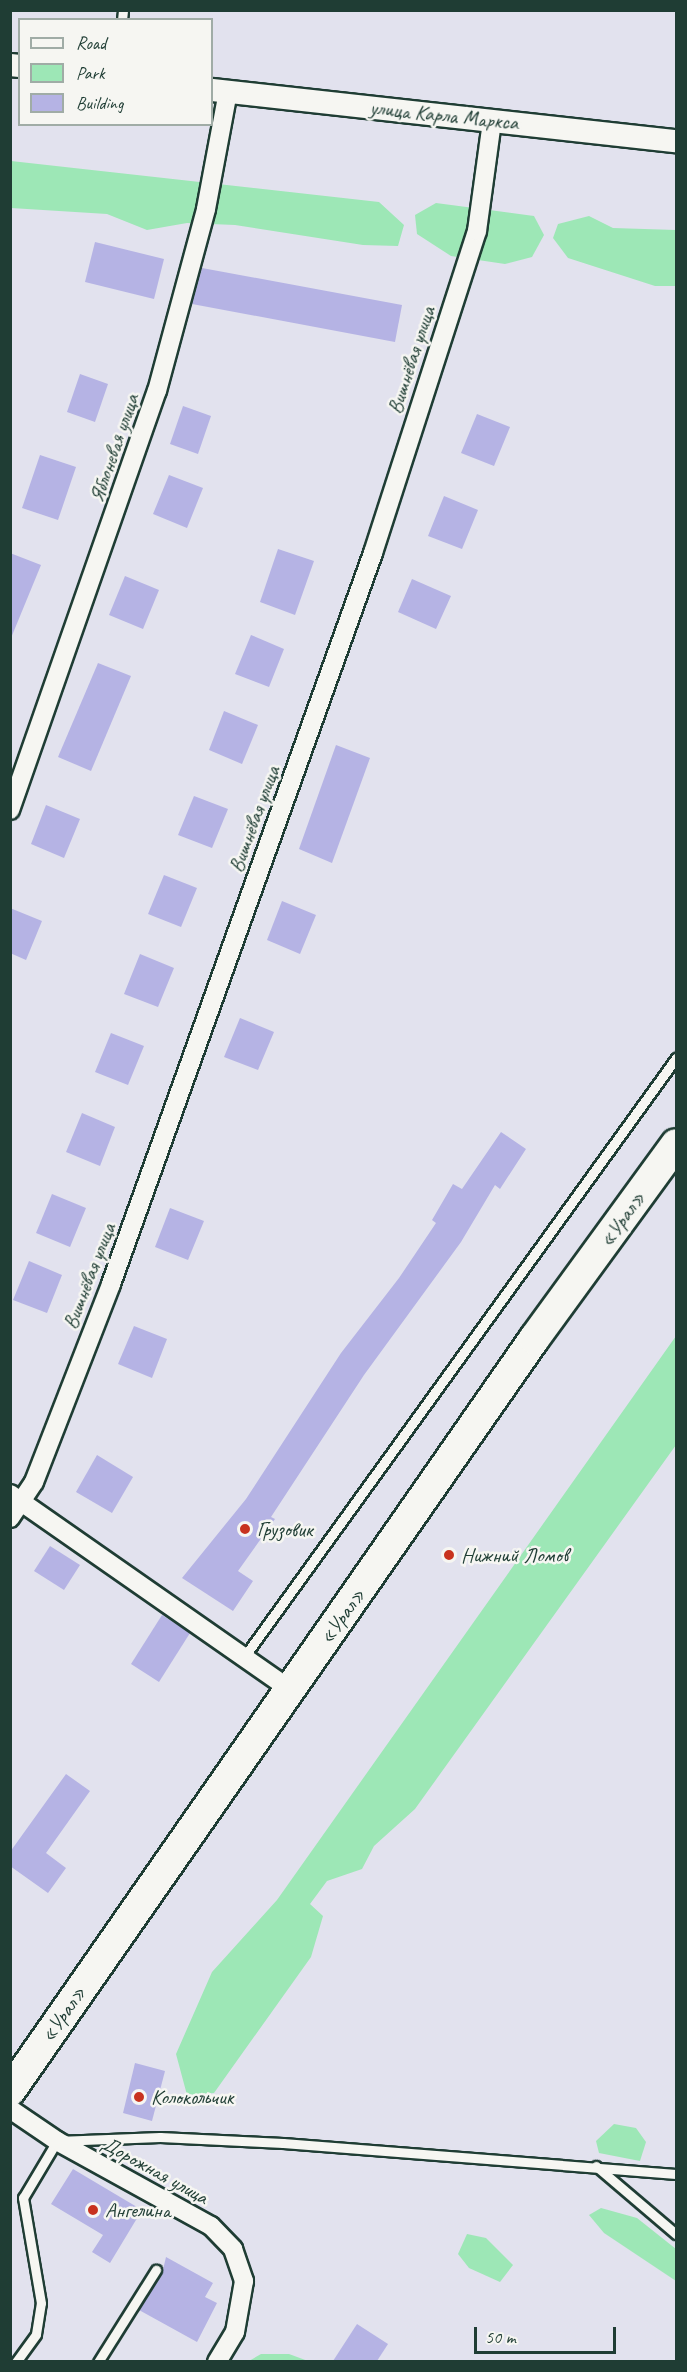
<!DOCTYPE html>
<meta charset="utf-8">
<style>
body{margin:0}
#map{position:relative;width:687px;height:2372px;overflow:hidden;background:#e2e2ee;font-family:Caveat,sans-serif}
div>[style]{position:absolute}
.green>*{inset:0;background:#9de7b6}
.building>*{inset:0;background:#b5b3e4}
.roads{filter:drop-shadow(2px 0 #1f3d34) drop-shadow(-2px 0 #1f3d34) drop-shadow(0 2px #1f3d34) drop-shadow(0 -2px #1f3d34)}
.service>*{height:9px;margin:-4.5px;padding:0 4.5px;transform-origin:4.5px;border-radius:4.5px;background:#f6f6f2}
.minor>*{height:18px;margin:-9px;padding:0 9px;transform-origin:9px;border-radius:9px;background:#f6f6f2}
.tertiary>*{height:22px;margin:-11px;padding:0 11px;transform-origin:11px;border-radius:11px;background:#f6f6f2}
.trunk>*{height:30px;margin:-15px;padding:0 15px;transform-origin:15px;border-radius:15px;background:#f6f6f2}
.dots>*{width:16px;height:16px;translate:-50% -50%;box-sizing:border-box;border:3px solid #f6f6f2;border-radius:50%}
span{translate:-50% -50%;white-space:nowrap;text-align:center;line-height:1.15;-webkit-text-stroke:5px #f6f6f2;paint-order:stroke}
.street-label{font-size:21px;color:#1f3d34}
.poi-label{font-size:21px;color:#1f3d34}
.left{translate:0 -50%;text-align:left}
.frame{position:absolute;inset:0;border:12px solid #1f3d34;pointer-events:none}
.legend{position:absolute;left:18px;top:18px;width:195px;height:108px;box-sizing:border-box;background:#f6f6f2;border:2px solid #a0aca6;margin:0;padding:8px 10px;list-style:none;font-size:18px;color:#1f3d34}
.legend li{display:flex;align-items:center;gap:12px;height:30px}
.legend b{width:30px;border:2px solid #a0aca6}
.scale{position:absolute;left:474px;top:2327px;width:142px;height:27px;box-sizing:border-box;border:3px solid #1f3d34;border-top:0;padding-left:8px;font-size:18px;line-height:21px;white-space:nowrap;color:#1f3d34;-webkit-text-stroke:4px #f6f6f2;paint-order:stroke}
</style>
<div id="map">
<div class="green">
<i style="clip-path:polygon(11px 161px,379px 202px,404px 225px,398px 246px,363px 245px,235px 225px,187px 223px,147px 230px,107px 214px,11px 208px)"></i>
<i style="clip-path:polygon(436px 203px,534px 216px,544px 235px,532px 257px,505px 264px,451px 256px,417px 234px,415px 215px)"></i>
<i style="clip-path:polygon(589px 216px,613px 228px,676px 230px,676px 286px,655px 286px,568px 258px,553px 238px,558px 224px)"></i>
<i style="clip-path:polygon(676px 1336px,676px 1445px,415px 1809px,374px 1846px,362px 1869px,327px 1881px,310px 1904px,323px 1916px,311px 1957px,214px 2093px,187px 2095px,176px 2054px,212px 1972px,277px 1900px)"></i>
<i style="clip-path:polygon(614px 2124px,636px 2128px,646px 2142px,640px 2161px,599px 2153px,596px 2141px)"></i>
<i style="clip-path:polygon(601px 2208px,637px 2218px,676px 2249px,676px 2281px,604px 2233px,589px 2215px)"></i>
<i style="clip-path:polygon(467px 2234px,486px 2238px,513px 2265px,500px 2282px,469px 2268px,458px 2254px)"></i>
<i style="clip-path:polygon(261px 2354px,289px 2354px,308px 2361px,249px 2361px)"></i>
</div>
<div class="building">
<i style="clip-path:polygon(95px 242px,164px 259px,154px 299px,85px 282px)"></i>
<i style="clip-path:polygon(202px 268px,402px 305px,395px 342px,192px 304px)"></i>
<i style="clip-path:polygon(80px 374px,108px 384px,95px 422px,67px 412px)"></i>
<i style="clip-path:polygon(183px 406px,211px 416px,198px 454px,170px 444px)"></i>
<i style="clip-path:polygon(477px 414px,510px 427px,494px 466px,461px 453px)"></i>
<i style="clip-path:polygon(40px 455px,76px 467px,58px 520px,22px 508px)"></i>
<i style="clip-path:polygon(169px 475px,203px 488px,187px 528px,153px 514px)"></i>
<i style="clip-path:polygon(444px 496px,478px 510px,462px 549px,428px 536px)"></i>
<i style="clip-path:polygon(278px 549px,314px 561px,295px 615px,260px 602px)"></i>
<i style="clip-path:polygon(10px 553px,41px 565px,11px 638px,10px 638px)"></i>
<i style="clip-path:polygon(125px 576px,159px 590px,143px 629px,109px 615px)"></i>
<i style="clip-path:polygon(412px 579px,451px 596px,436px 629px,398px 612px)"></i>
<i style="clip-path:polygon(251px 635px,284px 649px,269px 687px,235px 674px)"></i>
<i style="clip-path:polygon(98px 663px,131px 676px,91px 771px,58px 757px)"></i>
<i style="clip-path:polygon(224px 711px,258px 725px,242px 764px,209px 750px)"></i>
<i style="clip-path:polygon(336px 745px,370px 758px,332px 863px,299px 849px)"></i>
<i style="clip-path:polygon(194px 796px,228px 809px,212px 848px,178px 835px)"></i>
<i style="clip-path:polygon(46px 805px,80px 819px,64px 858px,31px 844px)"></i>
<i style="clip-path:polygon(164px 875px,197px 888px,181px 927px,148px 914px)"></i>
<i style="clip-path:polygon(282px 901px,316px 915px,300px 954px,267px 940px)"></i>
<i style="clip-path:polygon(10px 908px,42px 921px,26px 960px,10px 953px)"></i>
<i style="clip-path:polygon(140px 954px,174px 968px,158px 1007px,124px 994px)"></i>
<i style="clip-path:polygon(240px 1018px,274px 1032px,258px 1070px,224px 1057px)"></i>
<i style="clip-path:polygon(111px 1033px,144px 1046px,128px 1085px,95px 1072px)"></i>
<i style="clip-path:polygon(82px 1113px,115px 1127px,100px 1166px,66px 1152px)"></i>
<i style="clip-path:polygon(501px 1132px,526px 1149px,500px 1189px,495px 1185px,461px 1242px,364px 1375px,271px 1517px,275px 1519px,238px 1571px,253px 1581px,233px 1611px,182px 1578px,246px 1499px,341px 1353px,399px 1278px,436px 1223px,432px 1220px,453px 1184px,462px 1189px)"></i>
<i style="clip-path:polygon(52px 1194px,86px 1208px,70px 1247px,36px 1233px)"></i>
<i style="clip-path:polygon(170px 1208px,204px 1221px,188px 1260px,155px 1247px)"></i>
<i style="clip-path:polygon(29px 1261px,62px 1275px,47px 1313px,13px 1300px)"></i>
<i style="clip-path:polygon(134px 1326px,167px 1339px,152px 1378px,118px 1364px)"></i>
<i style="clip-path:polygon(97px 1455px,133px 1477px,112px 1513px,76px 1492px)"></i>
<i style="clip-path:polygon(50px 1546px,80px 1565px,64px 1590px,34px 1571px)"></i>
<i style="clip-path:polygon(162px 1615px,190px 1633px,159px 1682px,131px 1664px)"></i>
<i style="clip-path:polygon(66px 1774px,90px 1791px,46px 1853px,66px 1868px,48px 1893px,10px 1866px,10px 1852px)"></i>
<i style="clip-path:polygon(135px 2063px,165px 2071px,152px 2121px,123px 2113px)"></i>
<i style="clip-path:polygon(73px 2169px,142px 2210px,110px 2263px,92px 2252px,103px 2235px,51px 2204px)"></i>
<i style="clip-path:polygon(166px 2257px,213px 2283px,205px 2297px,217px 2303px,197px 2342px,139px 2310px,162px 2274px)"></i>
<i style="clip-path:polygon(357px 2324px,388px 2344px,377px 2361px,333px 2361px)"></i>
</div>
<div class="roads">
<div class="service">
<i style="left:122px;top:20px;width:10px;rotate:-84deg"></i>
<i style="left:244px;top:1657px;width:739px;rotate:-54.2deg"></i>
<i style="left:596px;top:2166px;width:105px;rotate:40.4deg"></i>
<i style="left:16px;top:2362px;width:34px;rotate:-54deg"></i>
<i style="left:36px;top:2334px;width:31px;rotate:-81deg"></i>
<i style="left:41px;top:2303px;width:107px;rotate:-99.7deg"></i>
<i style="left:23px;top:2198px;width:66px;rotate:-59.2deg"></i>
<i style="left:57px;top:2141px;width:103px;rotate:-2.2deg"></i>
<i style="left:160px;top:2137px;width:123px;rotate:2.8deg"></i>
<i style="left:283px;top:2143px;width:394px;rotate:4.5deg"></i>
<i style="left:98px;top:2362px;width:109px;rotate:-57.8deg"></i>
</div>
<div class="minor">
<i style="left:10px;top:810px;width:444px;rotate:-70.7deg"></i>
<i style="left:157px;top:391px;width:188px;rotate:-74.9deg"></i>
<i style="left:206px;top:209px;width:119px;rotate:-79.4deg"></i>
<i style="left:10px;top:1494px;width:341px;rotate:34.9deg"></i>
<i style="left:10px;top:1518px;width:43px;rotate:-56.3deg"></i>
<i style="left:34px;top:1482px;width:212px;rotate:-68.7deg"></i>
<i style="left:111px;top:1284px;width:777px;rotate:-70.28deg"></i>
<i style="left:373px;top:553px;width:338px;rotate:-72.1deg"></i>
<i style="left:477px;top:231px;width:111px;rotate:-82.2deg"></i>
<i style="left:10px;top:2109px;width:57px;rotate:34.2deg"></i>
<i style="left:57px;top:2141px;width:176px;rotate:28.9deg"></i>
<i style="left:211px;top:2226px;width:32px;rotate:46deg"></i>
<i style="left:233px;top:2249px;width:34px;rotate:71deg"></i>
<i style="left:244px;top:2281px;width:52px;rotate:100deg"></i>
<i style="left:235px;top:2332px;width:35px;rotate:121deg"></i>
</div>
<div class="tertiary">
<i style="left:10px;top:65px;width:10px;rotate:6deg"></i>
<i style="left:212px;top:90px;width:467px;rotate:6.3deg"></i>
</div>
<div class="trunk">
<i style="left:10px;top:2091px;width:917px;rotate:-55.13deg"></i>
<i style="left:534px;top:1339px;width:241px;rotate:-53.9deg"></i>
</div>
</div>
<div class="dots">
<i style="left:245px;top:1529px;background:#c8321e"></i>
<i style="left:449px;top:1555px;background:#c8321e"></i>
<i style="left:139px;top:2097px;background:#c8321e"></i>
<i style="left:93px;top:2210px;background:#c8321e"></i>
</div>
<div class="street-label">
<span style="left:444px;top:115px;rotate:6deg">улица Карла Маркса</span>
<span style="left:411px;top:360px;rotate:-72deg">Вишнёвая улица</span>
<span style="left:114px;top:448px;rotate:-71deg">Яблоневая улица</span>
<span style="left:254px;top:819px;rotate:-70deg">Вишнёвая улица</span>
<span style="left:622px;top:1219px;rotate:-54deg">«Урал»</span>
<span style="left:89px;top:1276px;rotate:-69deg">Вишнёвая улица</span>
<span style="left:342px;top:1616px;rotate:-54deg">«Урал»</span>
<span style="left:63px;top:2014px;rotate:-55deg">«Урал»</span>
<span style="left:155px;top:2170px;rotate:29deg">Дорожная улица</span>
</div>
<div class="poi-label">
<span class="left" style="left:257px;top:1529px">Грузовик</span>
<span class="left" style="left:461px;top:1555px">Нижний Ломов</span>
<span class="left" style="left:151px;top:2097px">Колокольчик</span>
<span class="left" style="left:105px;top:2210px">Ангелина</span>
</div>
<div class="frame"></div>
<ul class="legend">
<li><b style="height:8px;background:#f6f6f2"></b>Road</li>
<li><b style="height:16px;background:#9de7b6"></b>Park</li>
<li><b style="height:16px;background:#b5b3e4"></b>Building</li>
</ul>
<div class="scale">50 m</div>
</div>
